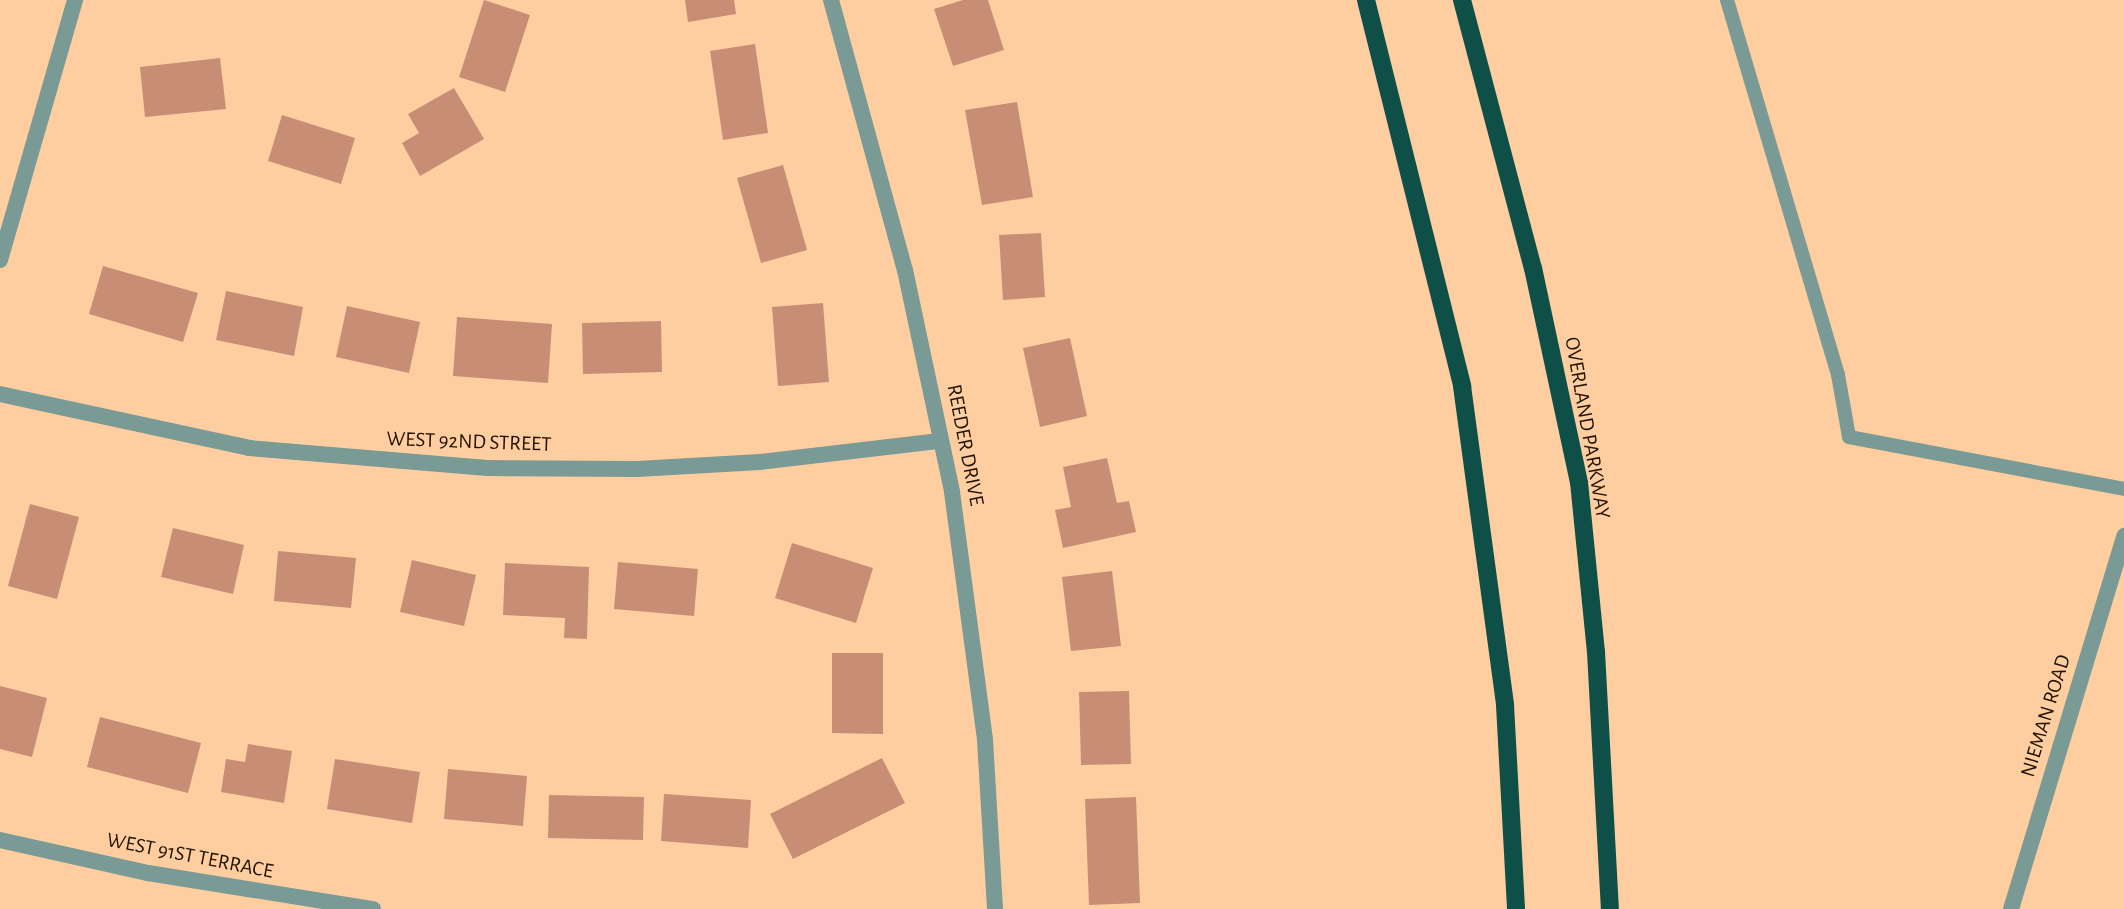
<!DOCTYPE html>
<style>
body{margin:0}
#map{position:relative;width:2124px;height:909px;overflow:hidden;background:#fecea1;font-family:"Alegreya Sans",sans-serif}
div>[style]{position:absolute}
.building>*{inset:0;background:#c88d75}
.service>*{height:14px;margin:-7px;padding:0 7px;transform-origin:7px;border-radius:7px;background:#7a9a95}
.minor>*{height:16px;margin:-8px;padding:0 8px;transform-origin:8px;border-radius:8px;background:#7a9a95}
.motorway>*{height:18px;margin:-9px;padding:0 9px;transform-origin:9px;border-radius:9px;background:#0e5048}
span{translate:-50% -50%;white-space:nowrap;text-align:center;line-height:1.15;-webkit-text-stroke:4.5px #fecea1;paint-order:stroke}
.street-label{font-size:21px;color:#231303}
</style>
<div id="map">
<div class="building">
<i style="clip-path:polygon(484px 0,530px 15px,505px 92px,459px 77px)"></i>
<i style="clip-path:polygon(685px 0,734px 0,736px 14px,688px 22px)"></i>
<i style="clip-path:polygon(963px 0,988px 0,1004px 50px,953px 66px,934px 9px)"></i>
<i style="clip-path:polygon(755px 44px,768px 133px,723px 140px,710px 51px)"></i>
<i style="clip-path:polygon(220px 58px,226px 109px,145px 117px,140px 67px)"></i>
<i style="clip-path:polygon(454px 88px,484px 139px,420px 176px,402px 143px,419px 133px,408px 114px)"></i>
<i style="clip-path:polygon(1017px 102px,1033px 197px,982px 205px,965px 110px)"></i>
<i style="clip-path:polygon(282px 115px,355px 138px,341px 184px,268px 161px)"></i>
<i style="clip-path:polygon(783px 165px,807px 250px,761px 263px,737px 178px)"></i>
<i style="clip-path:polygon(1041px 233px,1045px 297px,1003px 300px,999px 235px)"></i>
<i style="clip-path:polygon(103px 266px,198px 293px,183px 342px,89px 314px)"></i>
<i style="clip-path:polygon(226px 291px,303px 307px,294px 356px,216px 340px)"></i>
<i style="clip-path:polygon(823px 303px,829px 382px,778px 386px,772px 307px)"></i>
<i style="clip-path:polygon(347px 306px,420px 322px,409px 373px,336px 357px)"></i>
<i style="clip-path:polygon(457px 317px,552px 324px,548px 383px,453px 376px)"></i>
<i style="clip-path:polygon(661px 321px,662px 372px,583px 374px,582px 323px)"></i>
<i style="clip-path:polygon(1070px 338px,1087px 416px,1040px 427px,1023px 348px)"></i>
<i style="clip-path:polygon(1107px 458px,1117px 503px,1129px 501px,1136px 532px,1063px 548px,1055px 510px,1071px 507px,1063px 467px)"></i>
<i style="clip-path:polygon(30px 504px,79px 517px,57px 599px,8px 586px)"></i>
<i style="clip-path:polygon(173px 528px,244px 545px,233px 594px,161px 577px)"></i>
<i style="clip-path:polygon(792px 543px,873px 568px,856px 623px,775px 598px)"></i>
<i style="clip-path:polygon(278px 551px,356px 558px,351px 608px,274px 601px)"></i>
<i style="clip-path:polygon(412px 560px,476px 575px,464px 626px,400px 612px)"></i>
<i style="clip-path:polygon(618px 562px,698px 569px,694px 616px,614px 609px)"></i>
<i style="clip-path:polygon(505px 563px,589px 567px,587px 639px,564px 638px,565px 618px,503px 615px)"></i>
<i style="clip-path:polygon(1112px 571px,1121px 646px,1071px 651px,1062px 577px)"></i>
<i style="clip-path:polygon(832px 653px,883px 653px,883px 734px,832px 733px)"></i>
<i style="clip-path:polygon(0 686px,47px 698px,32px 757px,0 749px)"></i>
<i style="clip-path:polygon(1129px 691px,1131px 764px,1081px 765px,1079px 692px)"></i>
<i style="clip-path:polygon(100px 717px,201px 743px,188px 793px,87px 767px)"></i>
<i style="clip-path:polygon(248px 744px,292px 751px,284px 803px,221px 792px,226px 759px,245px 762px)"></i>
<i style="clip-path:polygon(882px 758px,905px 803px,793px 859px,770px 814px)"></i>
<i style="clip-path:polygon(335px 759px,420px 772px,412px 823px,327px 809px)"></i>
<i style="clip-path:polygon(448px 769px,527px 776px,523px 826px,444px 819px)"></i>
<i style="clip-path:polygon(664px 794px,751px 800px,748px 848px,661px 841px)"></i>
<i style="clip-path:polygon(549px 795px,644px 797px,643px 840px,548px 838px)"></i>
<i style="clip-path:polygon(1136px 797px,1140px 903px,1089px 905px,1085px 799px)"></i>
</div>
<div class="service">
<i style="left:1727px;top:0;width:391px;rotate:73.5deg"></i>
<i style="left:1838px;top:375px;width:63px;rotate:79.9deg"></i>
<i style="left:1849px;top:437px;width:280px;rotate:10.7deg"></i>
</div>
<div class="minor">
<i style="left:831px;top:0;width:280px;rotate:74.7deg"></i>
<i style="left:905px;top:270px;width:227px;rotate:78deg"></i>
<i style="left:952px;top:492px;width:250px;rotate:82.4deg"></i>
<i style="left:985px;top:740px;width:169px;rotate:86.6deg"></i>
<i style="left:0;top:260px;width:271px;rotate:-73.9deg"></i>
<i style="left:0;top:394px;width:255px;rotate:12.2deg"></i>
<i style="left:249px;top:448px;width:239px;rotate:4.8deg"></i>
<i style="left:487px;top:468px;width:150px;rotate:0.4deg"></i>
<i style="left:637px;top:469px;width:123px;rotate:-3.3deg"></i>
<i style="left:760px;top:462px;width:181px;rotate:-6.7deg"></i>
<i style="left:0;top:840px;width:152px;rotate:12.6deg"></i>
<i style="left:148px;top:873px;width:228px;rotate:9.1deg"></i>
<i style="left:2011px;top:909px;width:390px;rotate:-73.1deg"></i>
</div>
<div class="motorway">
<i style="left:1366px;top:0;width:398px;rotate:76deg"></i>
<i style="left:1462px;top:386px;width:322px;rotate:82.3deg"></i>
<i style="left:1505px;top:705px;width:204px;rotate:86.9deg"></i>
<i style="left:1462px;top:0;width:277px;rotate:75.2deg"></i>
<i style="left:1533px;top:268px;width:219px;rotate:77.9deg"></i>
<i style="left:1579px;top:482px;width:171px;rotate:84.3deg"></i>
<i style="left:1596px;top:652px;width:257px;rotate:86.9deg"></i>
</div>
<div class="street-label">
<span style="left:1587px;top:428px;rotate:80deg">OVERLAND PARKWAY</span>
<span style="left:469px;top:442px;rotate:2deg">WEST 92ND STREET</span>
<span style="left:965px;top:445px;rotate:79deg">REEDER DRIVE</span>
<span style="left:2046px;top:716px;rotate:-73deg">NIEMAN ROAD</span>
<span style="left:190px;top:856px;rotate:11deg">WEST 91ST TERRACE</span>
</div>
</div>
